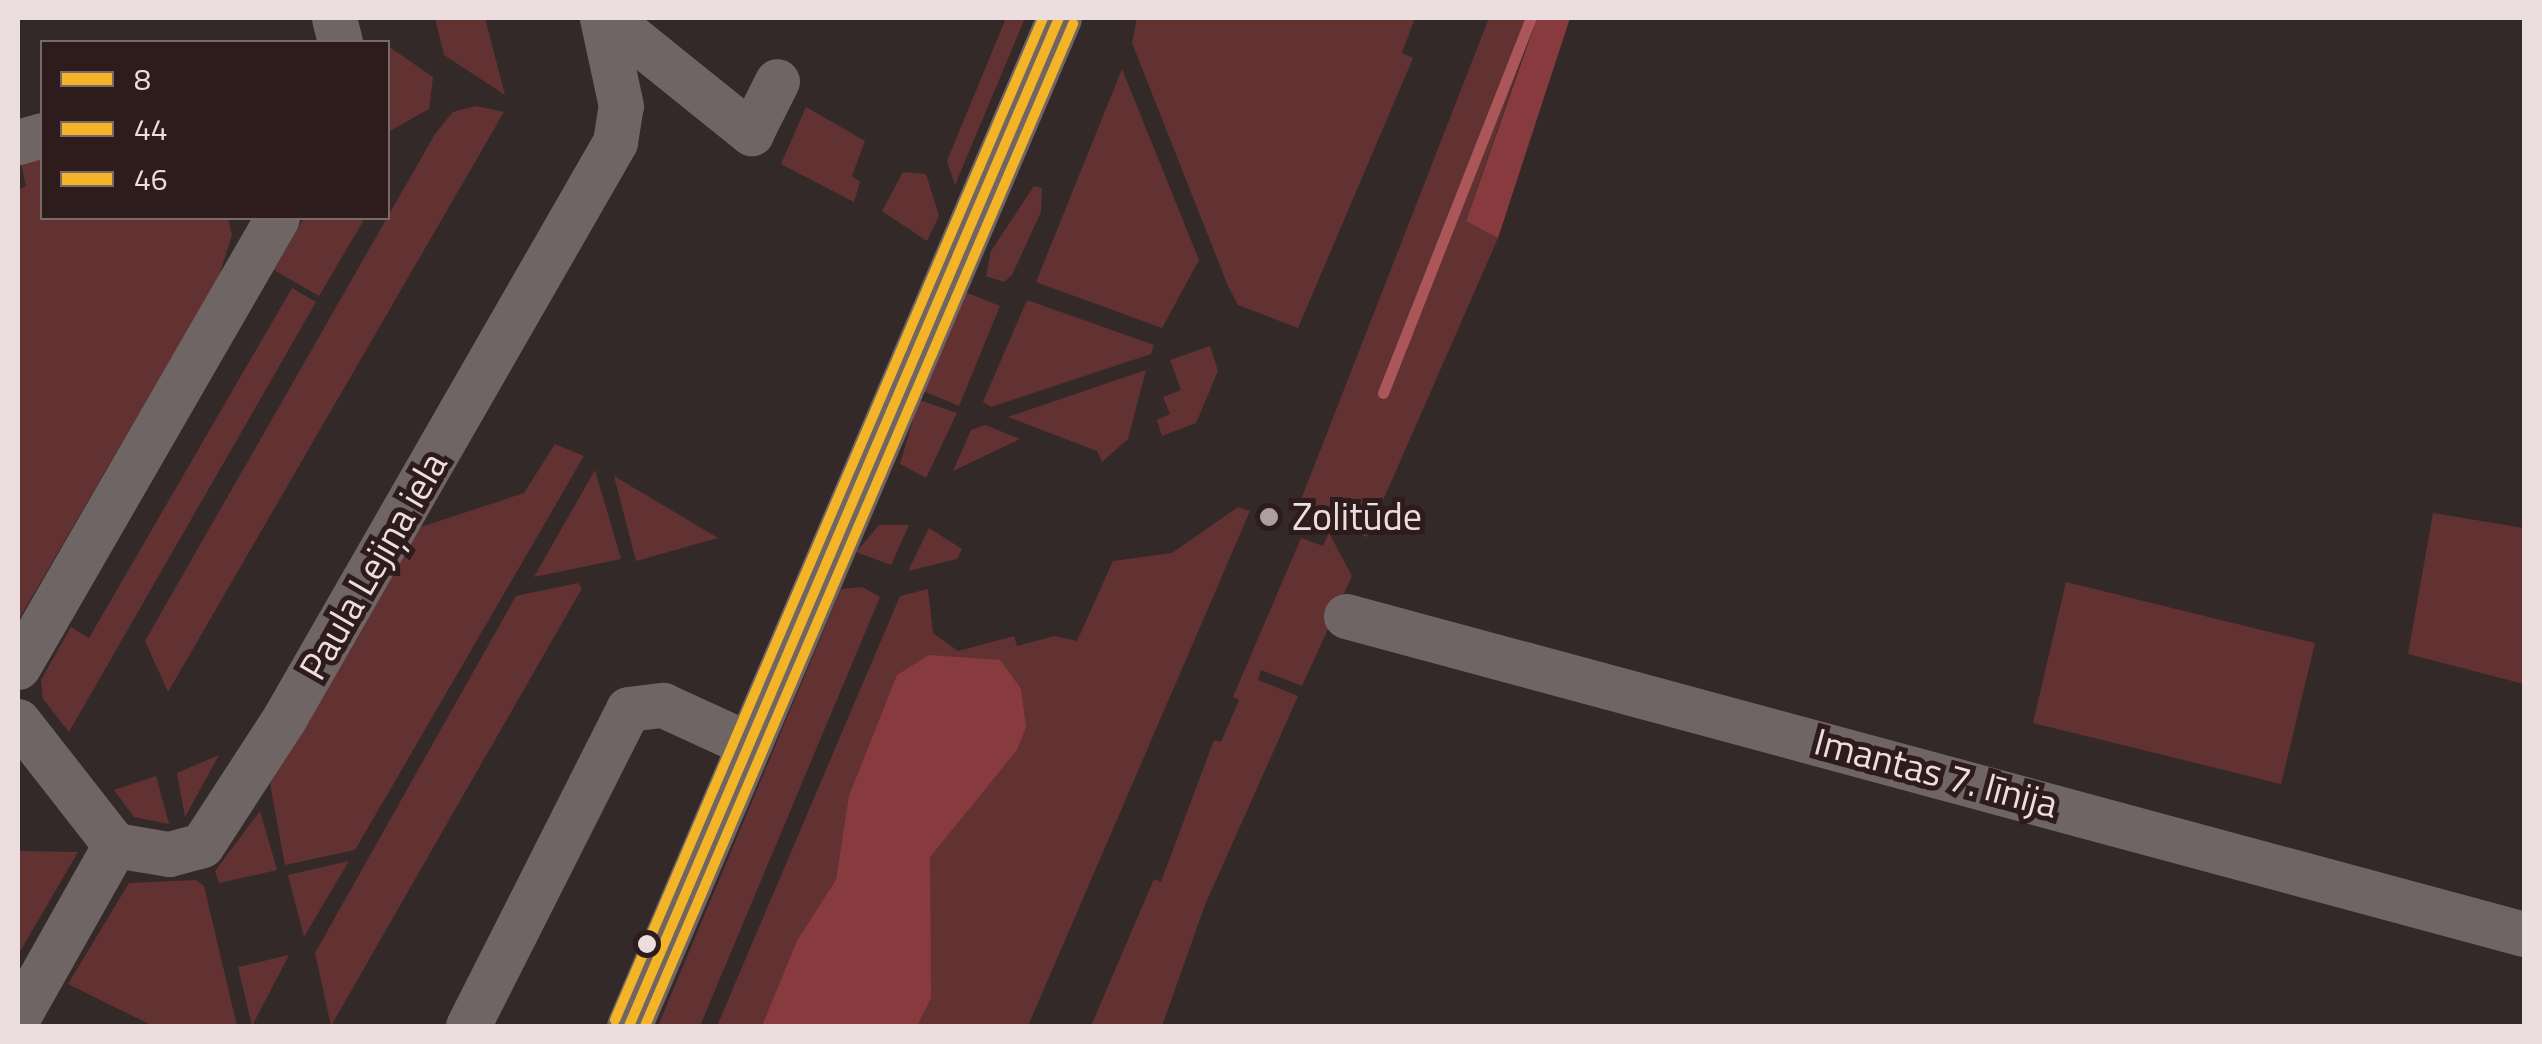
<!DOCTYPE html>
<meta charset="utf-8">
<style>
body{margin:0}
#map{position:relative;width:2542px;height:1044px;overflow:hidden;background:#342929;font-family:"Titillium Web",sans-serif}
div>[style]{position:absolute}
.green>*{inset:0;background:#623233}
.forest>*{inset:0;background:#883b3e}
.stream>*{height:11px;margin:-5.5px;padding:0 5.5px;transform-origin:5.5px;border-radius:5.5px;background:#ab5759}
.minor>*{height:45px;margin:-22.5px;padding:0 22.5px;transform-origin:22.5px;border-radius:22.5px;background:#706565}
.bus-1>*{height:10px;margin:-5px;padding:0 5px;transform-origin:5px;border-radius:5px;background:#f4b427}
.bus-2>*{height:10px;margin:-5px;padding:0 5px;transform-origin:5px;border-radius:5px;background:#f4b427}
.bus-3>*{height:10px;margin:-5px;padding:0 5px;transform-origin:5px;border-radius:5px;background:#f4b427}
.dots>*{width:28px;height:28px;translate:-50% -50%;box-sizing:border-box;border:5px solid #2e1b1b;border-radius:50%}
span{translate:-50% -50%;white-space:nowrap;text-align:center;line-height:1.15;-webkit-text-stroke:10px #2e1b1b;paint-order:stroke}
.poi-label{font-size:38px;color:#ecdede}
.left{translate:0 -50%;text-align:left}
.street-label{font-size:38px;color:#ecdede}
.frame{position:absolute;inset:0;border:20px solid #ecdede;pointer-events:none}
.legend{position:absolute;left:40px;top:40px;width:350px;height:180px;box-sizing:border-box;background:#2e1b1b;border:2px solid #7a6969;margin:0;padding:12px 18px;list-style:none;font-size:30px;color:#ecdede}
.legend li{display:flex;align-items:center;gap:20px;height:50px}
.legend b{width:50px;border:2px solid #7a6969}
</style>
<div id="map">
<div class="green">
<i style="clip-path:polygon(435px 18px,485px 18px,505px 95px,444px 55px)"></i>
<i style="clip-path:polygon(1006px 18px,1025px 18px,955px 185px,947px 161px)"></i>
<i style="clip-path:polygon(1137px 18px,1427px 18px,1415px 18px,1402px 53px,1413px 58px,1298px 328px,1238px 305px,1228px 286px,1132px 43px)"></i>
<i style="clip-path:polygon(1489px 18px,1536px 18px,1466px 220px,1498px 238px,1367px 537px,1297px 510px)"></i>
<i style="clip-path:polygon(388px 46px,433px 77px,429px 109px,388px 132px)"></i>
<i style="clip-path:polygon(1122px 69px,1199px 260px,1162px 328px,1036px 282px)"></i>
<i style="clip-path:polygon(476px 106px,504px 112px,168px 692px,145px 641px,435px 134px,453px 112px)"></i>
<i style="clip-path:polygon(806px 107px,865px 141px,852px 176px,860px 182px,854px 202px,781px 164px)"></i>
<i style="clip-path:polygon(42px 154px,42px 218px,228px 218px,232px 235px,219px 276px,18px 621px,18px 190px,26px 186px,20px 160px)"></i>
<i style="clip-path:polygon(903px 172px,926px 174px,939px 216px,927px 241px,882px 211px)"></i>
<i style="clip-path:polygon(1034px 186px,1042px 188px,1041px 212px,1012px 275px,1004px 282px,986px 276px,991px 251px)"></i>
<i style="clip-path:polygon(304px 218px,365px 218px,319px 296px,274px 270px)"></i>
<i style="clip-path:polygon(292px 288px,316px 302px,69px 732px,43px 699px,41px 680px,71px 627px,89px 638px)"></i>
<i style="clip-path:polygon(965px 292px,1000px 306px,959px 406px,923px 391px)"></i>
<i style="clip-path:polygon(1027px 300px,1154px 345px,1151px 354px,991px 407px,983px 402px)"></i>
<i style="clip-path:polygon(1210px 346px,1218px 371px,1196px 423px,1162px 436px,1157px 420px,1170px 414px,1163px 397px,1181px 390px,1170px 360px)"></i>
<i style="clip-path:polygon(1146px 370px,1128px 439px,1102px 462px,1097px 451px,1008px 417px)"></i>
<i style="clip-path:polygon(919px 400px,957px 413px,926px 478px,900px 464px)"></i>
<i style="clip-path:polygon(985px 425px,1020px 439px,953px 471px,971px 430px)"></i>
<i style="clip-path:polygon(555px 444px,584px 456px,355px 850px,285px 865px,270px 784px,406px 532px,524px 493px)"></i>
<i style="clip-path:polygon(595px 470px,621px 559px,534px 577px)"></i>
<i style="clip-path:polygon(614px 476px,718px 538px,636px 561px)"></i>
<i style="clip-path:polygon(1238px 507px,1250px 511px,1028px 1026px,717px 1026px,900px 596px,928px 589px,933px 633px,958px 651px,1014px 636px,1017px 646px,1054px 636px,1077px 641px,1113px 561px,1172px 553px)"></i>
<i style="clip-path:polygon(2433px 513px,2524px 528px,2524px 684px,2408px 654px)"></i>
<i style="clip-path:polygon(879px 525px,909px 525px,891px 565px,856px 552px)"></i>
<i style="clip-path:polygon(929px 528px,962px 549px,957px 559px,908px 571px)"></i>
<i style="clip-path:polygon(1329px 533px,1352px 576px,1302px 686px,1261px 670px,1258px 680px,1298px 696px,1205px 905px,1162px 1026px,1091px 1026px,1154px 879px,1161px 882px,1214px 740px,1221px 742px,1239px 700px,1233px 697px,1301px 538px,1323px 546px)"></i>
<i style="clip-path:polygon(2066px 582px,2315px 643px,2281px 784px,2033px 723px)"></i>
<i style="clip-path:polygon(578px 583px,582px 588px,331px 1026px,315px 953px,516px 596px)"></i>
<i style="clip-path:polygon(862px 587px,880px 597px,700px 1026px,658px 1026px,841px 589px)"></i>
<i style="clip-path:polygon(219px 755px,185px 817px,177px 773px)"></i>
<i style="clip-path:polygon(156px 776px,169px 824px,134px 817px,114px 790px)"></i>
<i style="clip-path:polygon(260px 811px,277px 870px,219px 883px,215px 871px)"></i>
<i style="clip-path:polygon(18px 851px,78px 852px,18px 955px)"></i>
<i style="clip-path:polygon(349px 861px,304px 937px,288px 875px)"></i>
<i style="clip-path:polygon(196px 880px,204px 886px,237px 1026px,153px 1026px,68px 984px,129px 883px)"></i>
<i style="clip-path:polygon(289px 955px,252px 1026px,238px 967px)"></i>
</div>
<div class="forest">
<i style="clip-path:polygon(1537px 18px,1570px 18px,1498px 238px,1466px 221px)"></i>
<i style="clip-path:polygon(929px 655px,1000px 660px,1021px 689px,1026px 727px,1017px 750px,930px 857px,931px 998px,917px 1026px,762px 1026px,797px 941px,836px 880px,849px 796px,897px 675px)"></i>
</div>
<div class="stream">
<i style="left:1383px;top:393px;width:403px;rotate:-68.5deg"></i>
</div>
<div class="minor">
<i style="left:334px;top:18px;width:25px;rotate:76deg"></i>
<i style="left:608px;top:18px;width:184px;rotate:38.8deg"></i>
<i style="left:751px;top:133px;width:58px;rotate:-63.4deg"></i>
<i style="left:18px;top:142px;width:25px;rotate:-16deg"></i>
<i style="left:1346px;top:616px;width:1220px;rotate:15.11deg"></i>
<i style="left:18px;top:667px;width:518px;rotate:-60.02deg"></i>
<i style="left:18px;top:721px;width:157px;rotate:52deg"></i>
<i style="left:18px;top:1017px;width:197px;rotate:-60.6deg"></i>
<i style="left:115px;top:845px;width:55px;rotate:9.5deg"></i>
<i style="left:169px;top:854px;width:34px;rotate:-15deg"></i>
<i style="left:202px;top:845px;width:153px;rotate:-57deg"></i>
<i style="left:285px;top:717px;width:663px;rotate:-60.15deg"></i>
<i style="left:615px;top:142px;width:36px;rotate:-81deg"></i>
<i style="left:621px;top:106px;width:90px;rotate:-102.2deg"></i>
<i style="left:468px;top:1026px;width:355px;rotate:-63.2deg"></i>
<i style="left:628px;top:709px;width:35px;rotate:-7deg"></i>
<i style="left:663px;top:705px;width:94px;rotate:24.6deg"></i>
<i style="left:629px;top:1026px;width:1096px;rotate:-66.9deg"></i>
</div>
<div class="bus-1">
<i style="left:629px;top:1026px;width:1096px;rotate:-66.9deg"></i>
</div>
<div class="bus-2">
<i style="left:645px;top:1026px;width:1090px;rotate:-66.87deg"></i>
</div>
<div class="bus-3">
<i style="left:615px;top:1020px;width:1090px;rotate:-66.87deg"></i>
</div>
<div class="dots">
<i style="left:1269px;top:517px;background:#ac9f9f"></i>
<i style="left:647px;top:944px;background:#ecdede"></i>
</div>
<div class="poi-label">
<span class="left" style="left:1292px;top:517px">Zolitūde</span>
</div>
<div class="street-label">
<span style="left:373px;top:566px;rotate:-60deg">Paula Lejiņa iela</span>
<span style="left:1936px;top:773px;rotate:15deg">Imantas 7. līnija</span>
</div>
<div class="frame"></div>
<ul class="legend">
<li><b style="height:12px;background:#f4b427"></b>8</li>
<li><b style="height:12px;background:#f4b427"></b>44</li>
<li><b style="height:12px;background:#f4b427"></b>46</li>
</ul>
</div>
